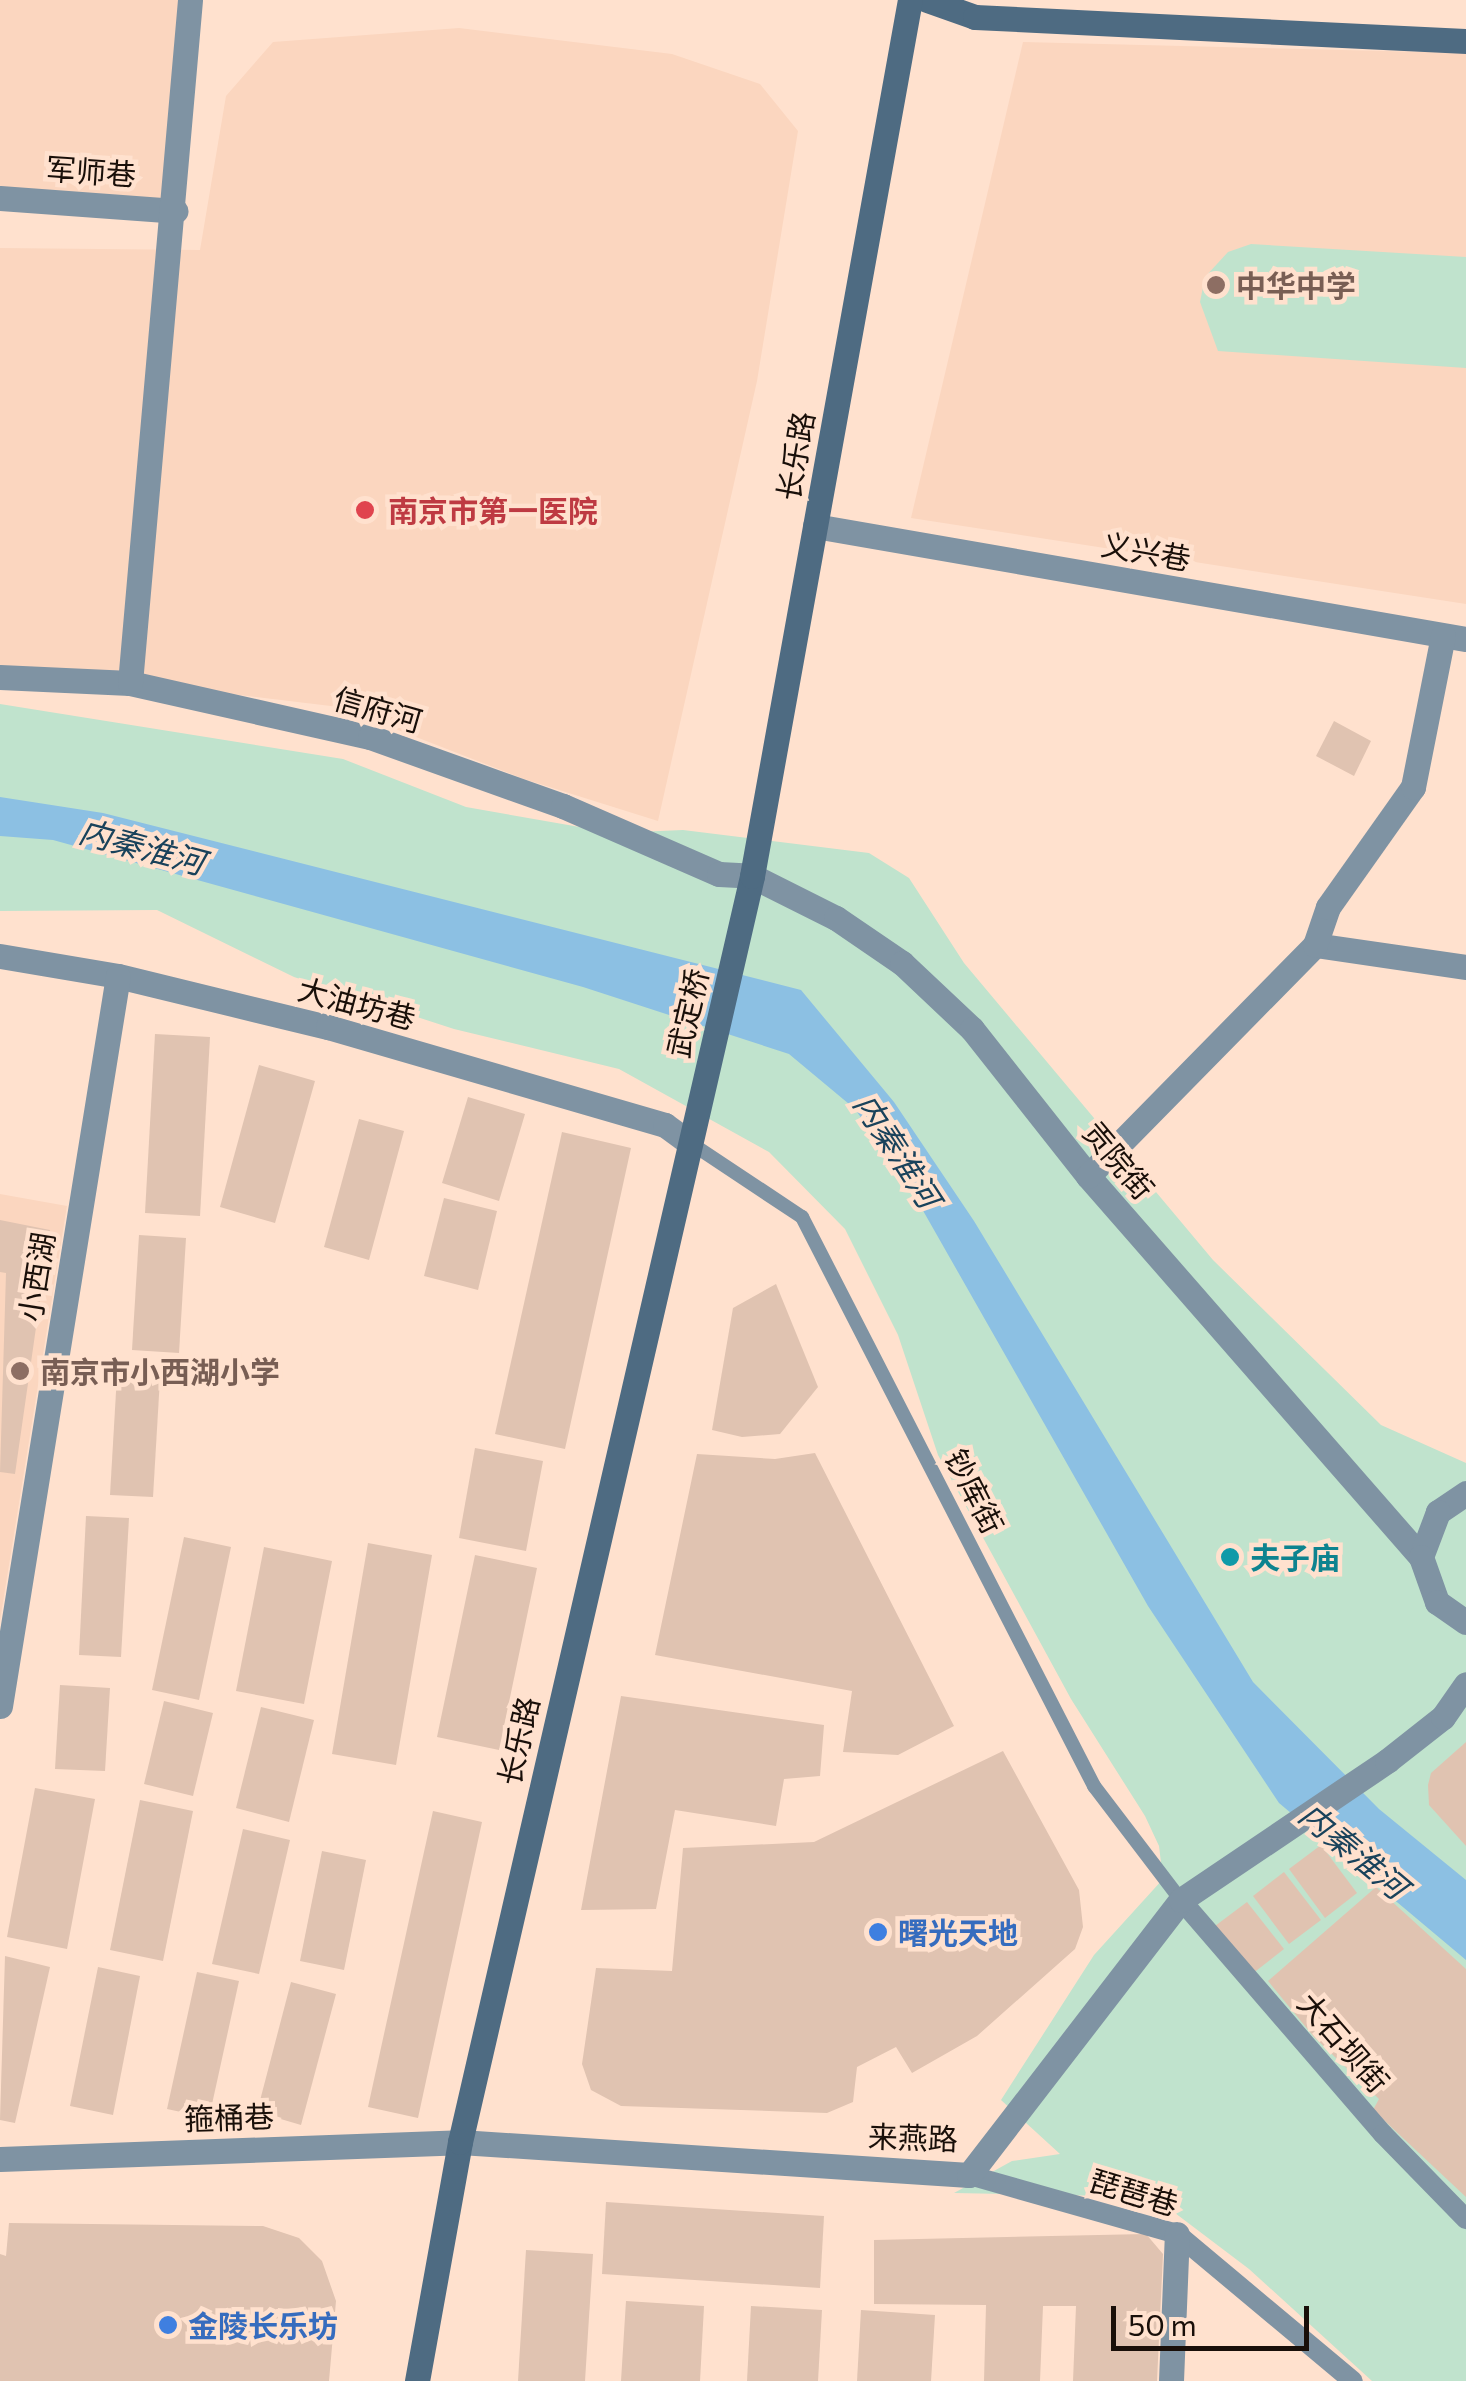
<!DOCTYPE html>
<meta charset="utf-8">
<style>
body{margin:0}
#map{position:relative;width:1466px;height:2381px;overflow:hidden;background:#ffe1ce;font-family:Commissioner,"Noto Sans SC",sans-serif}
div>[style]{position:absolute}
.built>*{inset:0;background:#fbd6bf}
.green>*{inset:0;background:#c0e3cd}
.water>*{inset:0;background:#8cc0e3}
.building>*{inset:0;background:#e0c3b1}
.service>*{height:14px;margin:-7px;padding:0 7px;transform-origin:7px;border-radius:7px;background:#7f93a3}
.pedestrian>*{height:20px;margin:-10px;padding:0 10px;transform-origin:10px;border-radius:10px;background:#7f93a3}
.minor>*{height:25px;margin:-12.5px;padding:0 12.5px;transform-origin:12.5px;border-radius:12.5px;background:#7f93a3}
.secondary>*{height:25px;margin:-12.5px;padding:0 12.5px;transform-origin:12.5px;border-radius:12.5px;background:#4e6b82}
.dots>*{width:28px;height:28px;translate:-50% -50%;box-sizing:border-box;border:5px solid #ffe1ce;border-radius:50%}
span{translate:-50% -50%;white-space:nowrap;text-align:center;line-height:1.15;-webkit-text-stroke:9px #ffe1ce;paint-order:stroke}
.street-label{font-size:30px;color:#190f09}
.education-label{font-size:30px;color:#785e54;font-weight:700}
.left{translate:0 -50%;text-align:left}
.health-label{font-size:30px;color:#be3a42;font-weight:700}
.culture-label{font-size:30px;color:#0d838f;font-weight:700}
.shop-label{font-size:30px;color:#366cbe;font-weight:700}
.water-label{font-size:32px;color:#19425b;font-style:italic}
.scale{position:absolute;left:1111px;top:2306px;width:198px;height:45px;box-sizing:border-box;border:5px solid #190f09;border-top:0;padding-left:12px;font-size:30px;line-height:35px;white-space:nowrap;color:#190f09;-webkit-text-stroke:8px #ffe1ce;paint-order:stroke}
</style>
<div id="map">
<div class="built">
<i style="clip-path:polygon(0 0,190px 0,176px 211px,0 198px)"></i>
<i style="clip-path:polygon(459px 28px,672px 54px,760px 84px,798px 131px,757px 381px,658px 821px,524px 779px,339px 707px,0 666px,0 248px,200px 250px,226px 96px,273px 42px)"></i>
<i style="clip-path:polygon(1023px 42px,1466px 53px,1466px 604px,911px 518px)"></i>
<i style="clip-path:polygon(0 1194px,67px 1206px,0 1621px)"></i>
</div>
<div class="green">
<i style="clip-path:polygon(1251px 244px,1466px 257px,1466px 368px,1218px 351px,1200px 302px,1205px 277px,1228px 252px)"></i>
<i style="clip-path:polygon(0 704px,343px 759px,466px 807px,614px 833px,683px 830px,869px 853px,909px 878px,964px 963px,1213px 1260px,1381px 1425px,1466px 1463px,1466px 2381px,1372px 2381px,1249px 2269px,1175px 2213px,1110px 2196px,954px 2193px,1012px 2161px,1060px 2154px,1001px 2100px,1094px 1955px,1163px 1879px,1159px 1846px,1145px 1816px,1071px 1699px,938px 1455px,898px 1335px,845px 1229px,769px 1152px,619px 1069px,454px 1029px,294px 977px,157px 910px,0 911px)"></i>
</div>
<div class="water">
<i style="clip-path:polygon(0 797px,103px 813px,801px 990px,894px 1102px,974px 1221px,1253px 1682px,1379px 1809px,1466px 1880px,1466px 1960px,1279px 1803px,1148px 1606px,909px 1186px,855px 1109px,789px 1054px,583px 987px,53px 840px,0 836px)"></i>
</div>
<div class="building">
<i style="clip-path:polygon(1334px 721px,1371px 741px,1354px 776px,1316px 756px)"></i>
<i style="clip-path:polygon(155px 1034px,210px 1037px,200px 1216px,145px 1213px)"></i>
<i style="clip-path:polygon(259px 1065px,315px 1081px,275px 1223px,220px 1207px)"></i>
<i style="clip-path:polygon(468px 1097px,525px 1114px,499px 1201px,442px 1183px)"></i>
<i style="clip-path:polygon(359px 1119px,404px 1131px,369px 1260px,324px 1247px)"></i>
<i style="clip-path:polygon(562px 1132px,631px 1148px,565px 1449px,495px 1434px)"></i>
<i style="clip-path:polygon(444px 1198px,497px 1211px,478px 1290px,424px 1276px)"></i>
<i style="clip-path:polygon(0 1220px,50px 1230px,15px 1474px,0 1472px,6px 1273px,0 1272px)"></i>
<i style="clip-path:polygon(139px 1235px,186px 1238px,179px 1353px,132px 1350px)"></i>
<i style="clip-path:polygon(776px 1284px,818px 1387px,780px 1434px,742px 1437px,712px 1430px,733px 1308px)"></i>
<i style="clip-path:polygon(117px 1375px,160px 1378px,153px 1497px,110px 1495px)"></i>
<i style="clip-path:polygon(475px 1448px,543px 1461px,526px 1551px,459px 1538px)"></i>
<i style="clip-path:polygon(815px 1453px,954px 1726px,898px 1755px,843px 1752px,852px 1691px,655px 1655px,697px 1454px,775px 1459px)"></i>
<i style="clip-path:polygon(86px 1516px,129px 1518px,121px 1657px,79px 1655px)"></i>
<i style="clip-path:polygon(184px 1537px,231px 1547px,199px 1700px,152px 1690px)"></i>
<i style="clip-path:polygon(368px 1543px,432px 1555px,396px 1765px,332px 1754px)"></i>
<i style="clip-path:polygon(264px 1547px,332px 1561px,304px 1704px,236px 1691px)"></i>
<i style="clip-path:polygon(475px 1555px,537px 1568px,499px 1750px,437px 1737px)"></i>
<i style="clip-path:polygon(60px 1685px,110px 1688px,105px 1771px,55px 1769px)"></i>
<i style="clip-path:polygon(621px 1696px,824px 1725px,820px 1776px,784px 1779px,776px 1826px,675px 1810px,656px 1909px,581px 1910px)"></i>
<i style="clip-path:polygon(164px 1701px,213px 1713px,193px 1796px,144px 1784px)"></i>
<i style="clip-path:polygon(261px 1707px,314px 1720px,289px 1822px,236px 1808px)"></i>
<i style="clip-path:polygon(1466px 1742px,1466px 1846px,1429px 1805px,1428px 1785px,1431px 1773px)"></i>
<i style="clip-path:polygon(1003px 1751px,1079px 1890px,1083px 1927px,1075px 1949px,977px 2036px,912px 2073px,896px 2047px,857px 2067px,853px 2102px,827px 2113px,621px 2106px,591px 2090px,582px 2064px,596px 1968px,672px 1971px,683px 1848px,814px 1842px)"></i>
<i style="clip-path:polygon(35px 1788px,95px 1799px,67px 1949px,7px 1937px)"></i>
<i style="clip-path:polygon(140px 1800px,193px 1811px,163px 1961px,110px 1950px)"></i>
<i style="clip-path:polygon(433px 1811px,482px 1822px,418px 2118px,368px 2107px)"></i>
<i style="clip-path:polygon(243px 1829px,290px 1840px,259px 1974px,212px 1964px)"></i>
<i style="clip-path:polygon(1321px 1845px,1357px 1893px,1325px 1918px,1289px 1869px)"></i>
<i style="clip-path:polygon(322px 1851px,366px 1860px,344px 1970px,300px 1961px)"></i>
<i style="clip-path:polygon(1284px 1872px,1321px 1920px,1289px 1944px,1253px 1896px)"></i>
<i style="clip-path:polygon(1376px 1887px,1466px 1969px,1466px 2197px,1373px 2110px,1379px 2099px,1314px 2037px,1268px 1981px)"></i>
<i style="clip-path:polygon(1247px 1902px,1284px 1949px,1252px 1974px,1215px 1926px)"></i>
<i style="clip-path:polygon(5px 1956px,50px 1967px,15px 2123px,0 2120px)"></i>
<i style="clip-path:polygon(98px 1967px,140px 1976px,113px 2115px,70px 2106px)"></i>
<i style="clip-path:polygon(197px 1972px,239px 1981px,209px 2118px,167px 2109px)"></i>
<i style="clip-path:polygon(291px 1982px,336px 1994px,301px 2125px,257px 2112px)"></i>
<i style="clip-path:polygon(606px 2202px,824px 2216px,820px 2288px,602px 2274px)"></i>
<i style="clip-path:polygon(9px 2223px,263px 2226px,299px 2238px,322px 2261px,336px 2301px,329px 2381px,0 2381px,0 2254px,6px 2256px)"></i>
<i style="clip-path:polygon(1146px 2234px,1163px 2254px,1157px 2381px,1073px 2381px,1076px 2306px,1043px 2306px,1040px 2381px,984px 2381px,986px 2305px,874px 2304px,874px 2240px)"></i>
<i style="clip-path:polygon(526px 2250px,593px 2254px,585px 2381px,518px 2381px)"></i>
<i style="clip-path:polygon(626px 2301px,704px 2306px,700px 2381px,621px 2381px)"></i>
<i style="clip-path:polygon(751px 2306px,822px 2310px,818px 2381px,747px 2381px)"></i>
<i style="clip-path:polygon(861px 2310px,935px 2315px,931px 2381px,857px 2381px)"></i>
</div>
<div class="service">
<i style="left:689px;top:1142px;width:136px;rotate:33.6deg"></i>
<i style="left:802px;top:1217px;width:640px;rotate:62.83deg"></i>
<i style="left:1094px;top:1786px;width:143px;rotate:52.7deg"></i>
</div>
<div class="pedestrian">
<i style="left:1181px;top:1900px;width:309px;rotate:49.2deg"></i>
<i style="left:1383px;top:2134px;width:119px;rotate:45.7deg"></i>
<i style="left:969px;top:2175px;width:216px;rotate:15.8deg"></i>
<i style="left:1177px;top:2234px;width:229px;rotate:39.9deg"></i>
</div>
<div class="minor">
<i style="left:0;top:198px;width:176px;rotate:4.2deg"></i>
<i style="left:815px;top:526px;width:661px;rotate:9.85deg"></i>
<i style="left:0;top:677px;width:130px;rotate:2.6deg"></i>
<i style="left:130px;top:683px;width:246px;rotate:12.7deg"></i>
<i style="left:370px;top:737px;width:205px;rotate:19.7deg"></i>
<i style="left:563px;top:806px;width:170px;rotate:23.6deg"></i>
<i style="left:719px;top:874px;width:33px;rotate:3deg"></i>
<i style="left:752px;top:876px;width:94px;rotate:26.6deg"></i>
<i style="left:836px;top:918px;width:80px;rotate:34.3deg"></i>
<i style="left:902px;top:963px;width:96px;rotate:43.3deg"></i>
<i style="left:972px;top:1029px;width:187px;rotate:51.7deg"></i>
<i style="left:1088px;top:1176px;width:506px;rotate:48.85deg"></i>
<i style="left:130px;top:683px;width:686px;rotate:-84.98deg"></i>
<i style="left:1315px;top:945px;width:153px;rotate:8.3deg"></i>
<i style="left:0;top:956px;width:120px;rotate:9.6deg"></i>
<i style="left:118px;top:976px;width:216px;rotate:13.7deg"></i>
<i style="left:328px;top:1027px;width:351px;rotate:16.2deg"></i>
<i style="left:665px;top:1125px;width:27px;rotate:36deg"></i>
<i style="left:1088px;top:1176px;width:324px;rotate:-45.5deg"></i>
<i style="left:1315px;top:945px;width:40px;rotate:-71.1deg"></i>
<i style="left:1328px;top:907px;width:147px;rotate:-54.7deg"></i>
<i style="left:1413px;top:787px;width:154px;rotate:-78.8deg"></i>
<i style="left:1466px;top:1493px;width:34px;rotate:146deg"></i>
<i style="left:1438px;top:1512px;width:48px;rotate:110.7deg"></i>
<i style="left:1421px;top:1557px;width:48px;rotate:70.4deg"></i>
<i style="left:1437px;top:1602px;width:35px;rotate:35deg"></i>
<i style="left:0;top:1706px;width:739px;rotate:-80.82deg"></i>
<i style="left:0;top:2159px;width:460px;rotate:-2.1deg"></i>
<i style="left:460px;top:2142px;width:510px;rotate:3.71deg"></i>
<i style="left:969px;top:2175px;width:347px;rotate:-52.4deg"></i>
<i style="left:1181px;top:1900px;width:249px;rotate:-34deg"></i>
<i style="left:1387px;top:1761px;width:71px;rotate:-38.2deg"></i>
<i style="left:1443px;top:1717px;width:40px;rotate:-55.1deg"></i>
<i style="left:1171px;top:2381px;width:147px;rotate:-87.7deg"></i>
</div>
<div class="secondary">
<i style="left:927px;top:0;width:51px;rotate:19.5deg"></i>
<i style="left:975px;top:17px;width:492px;rotate:2.8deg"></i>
<i style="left:417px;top:2381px;width:243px;rotate:-79.8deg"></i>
<i style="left:460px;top:2142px;width:1299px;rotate:-77.01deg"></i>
<i style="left:752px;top:876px;width:890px;rotate:-79.78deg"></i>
</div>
<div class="dots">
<i style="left:1216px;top:285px;background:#8d6e63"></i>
<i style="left:365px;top:510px;background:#e0444e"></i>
<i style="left:20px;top:1371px;background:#8d6e63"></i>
<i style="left:1230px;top:1557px;background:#0f9aa8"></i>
<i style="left:878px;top:1932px;background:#3f7fe0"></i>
<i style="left:168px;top:2325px;background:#3f7fe0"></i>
</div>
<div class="street-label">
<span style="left:91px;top:171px;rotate:4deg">军师巷</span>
<span style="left:795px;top:456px;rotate:-80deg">长乐路</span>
<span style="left:1146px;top:551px;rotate:10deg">义兴巷</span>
<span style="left:378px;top:709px;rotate:16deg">信府河</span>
<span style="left:357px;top:1003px;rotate:15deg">大油坊巷</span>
<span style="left:687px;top:1013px;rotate:-77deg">武定桥</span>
<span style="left:1119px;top:1160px;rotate:50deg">贡院街</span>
<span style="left:36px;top:1277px;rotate:-81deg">小西湖</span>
<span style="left:975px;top:1491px;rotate:63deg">钞库街</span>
<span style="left:518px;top:1741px;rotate:-77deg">长乐路</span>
<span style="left:1344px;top:2042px;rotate:49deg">大石坝街</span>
<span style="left:229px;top:2117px;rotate:-2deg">箍桶巷</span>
<span style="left:913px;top:2137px;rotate:2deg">来燕路</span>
<span style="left:1134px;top:2192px;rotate:17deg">琵琶巷</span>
</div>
<div class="education-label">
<span class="left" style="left:1236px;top:285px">中华中学</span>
<span class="left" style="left:40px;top:1371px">南京市小西湖小学</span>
</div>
<div class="health-label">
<span class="left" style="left:388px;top:510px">南京市第一医院</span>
</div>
<div class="culture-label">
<span class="left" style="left:1250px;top:1557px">夫子庙</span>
</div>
<div class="shop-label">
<span class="left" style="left:898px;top:1932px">曙光天地</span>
<span class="left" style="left:188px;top:2325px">金陵长乐坊</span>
</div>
<div class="water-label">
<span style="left:142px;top:846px;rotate:15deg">内秦淮河</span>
<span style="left:898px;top:1150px;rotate:57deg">内秦淮河</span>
<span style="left:1354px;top:1850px;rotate:40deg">内秦淮河</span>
</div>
<div class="scale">50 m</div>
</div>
